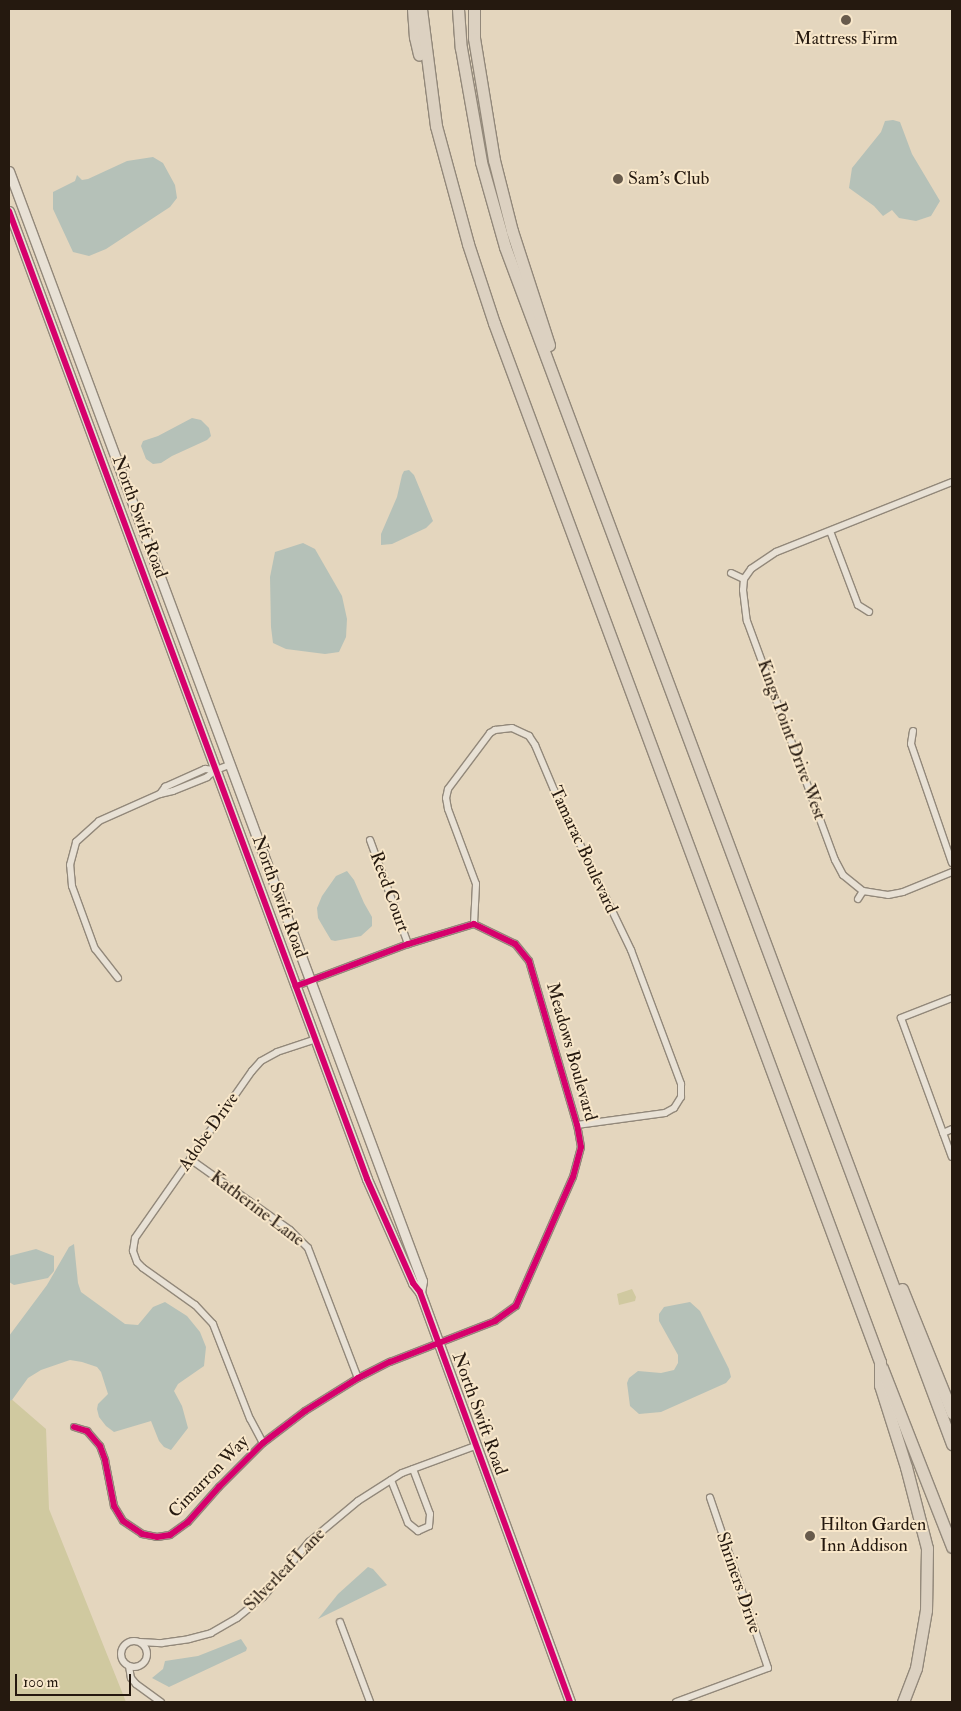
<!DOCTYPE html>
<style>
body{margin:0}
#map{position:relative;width:961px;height:1711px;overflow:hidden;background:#e4d6be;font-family:"IM FELL Double Pica",serif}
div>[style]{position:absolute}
.green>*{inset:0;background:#d0c9a0}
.water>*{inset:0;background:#b5c1b8}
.roads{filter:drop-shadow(1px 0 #92887a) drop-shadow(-1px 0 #92887a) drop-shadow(0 1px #92887a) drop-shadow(0 -1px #92887a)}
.street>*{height:6px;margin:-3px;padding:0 3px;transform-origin:3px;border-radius:3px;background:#e8e1d5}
.street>.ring{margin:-3px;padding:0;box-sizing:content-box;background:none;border:6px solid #e8e1d5;border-radius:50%}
.secondary>*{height:9px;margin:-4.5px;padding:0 4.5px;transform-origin:4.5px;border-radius:4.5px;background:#e8e1d5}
.highway>*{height:11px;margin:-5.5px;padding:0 5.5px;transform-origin:5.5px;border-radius:5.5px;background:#dcd1c1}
.cycleway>*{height:6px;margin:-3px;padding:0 3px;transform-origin:3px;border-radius:3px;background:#d6006c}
.dots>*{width:14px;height:14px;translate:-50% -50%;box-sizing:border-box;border:2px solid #f8e7ca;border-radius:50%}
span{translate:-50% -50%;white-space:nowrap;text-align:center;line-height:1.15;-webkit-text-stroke:4px #f8e7ca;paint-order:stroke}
.poi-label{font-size:18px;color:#25190f}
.left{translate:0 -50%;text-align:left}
.street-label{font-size:18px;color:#25190f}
.frame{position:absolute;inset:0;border:10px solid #25190f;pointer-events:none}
.scale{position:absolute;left:15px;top:1674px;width:116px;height:22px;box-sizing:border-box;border:2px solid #25190f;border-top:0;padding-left:6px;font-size:15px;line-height:18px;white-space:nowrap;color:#25190f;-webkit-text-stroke:4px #f8e7ca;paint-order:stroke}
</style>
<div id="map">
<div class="green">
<i style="clip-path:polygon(632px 1289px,636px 1297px,635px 1301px,619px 1305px,617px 1294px)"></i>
<i style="clip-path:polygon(9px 1397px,46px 1429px,49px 1509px,126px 1702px,9px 1702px)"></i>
</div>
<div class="water">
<i style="clip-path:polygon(893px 120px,900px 122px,912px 154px,940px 201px,931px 216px,916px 221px,899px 218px,892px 210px,883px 216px,874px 206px,849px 188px,852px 168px,881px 132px,885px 121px)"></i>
<i style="clip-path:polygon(153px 157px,163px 163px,175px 185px,177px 198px,170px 207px,106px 249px,89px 256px,73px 252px,53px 209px,53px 192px,75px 181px,77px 175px,82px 180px,88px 179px,127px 161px)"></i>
<i style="clip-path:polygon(192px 418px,201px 420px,209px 428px,211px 436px,207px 440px,172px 456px,161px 463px,153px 464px,146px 459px,141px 446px,143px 441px,158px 436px)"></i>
<i style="clip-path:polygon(409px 470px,414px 475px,433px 521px,426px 528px,392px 544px,381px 545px,381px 534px,397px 497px,402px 475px,404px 471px)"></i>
<i style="clip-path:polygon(303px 543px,315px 549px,342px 596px,347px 619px,346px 637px,339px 652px,325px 654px,286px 649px,273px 643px,271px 627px,270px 577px,275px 552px)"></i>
<i style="clip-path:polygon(347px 871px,354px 880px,364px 903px,372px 917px,372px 926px,361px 936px,335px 941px,331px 940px,325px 930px,318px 918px,317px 908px,322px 896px,336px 876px)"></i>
<i style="clip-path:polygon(74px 1244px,78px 1283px,81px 1292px,125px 1324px,138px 1325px,153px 1307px,165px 1302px,187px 1316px,200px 1332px,206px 1347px,204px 1366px,178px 1384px,174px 1391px,182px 1406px,188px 1428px,171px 1450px,164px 1447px,159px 1441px,151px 1421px,114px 1432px,106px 1426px,99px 1417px,97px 1409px,98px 1404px,108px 1394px,101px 1372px,97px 1367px,82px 1362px,70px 1360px,41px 1370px,28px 1378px,12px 1400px,9px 1401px,9px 1336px,47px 1285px,69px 1247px)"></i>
<i style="clip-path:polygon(36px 1249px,54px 1256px,54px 1271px,48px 1278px,14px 1285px,9px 1282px,9px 1256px)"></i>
<i style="clip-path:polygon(690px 1302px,700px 1311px,729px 1369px,731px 1377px,726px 1383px,661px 1412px,639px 1414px,630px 1406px,627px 1383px,629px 1378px,638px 1371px,661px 1373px,674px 1370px,678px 1363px,678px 1355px,659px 1321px,659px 1314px,664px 1307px)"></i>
<i style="clip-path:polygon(368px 1567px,373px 1569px,387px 1585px,318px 1619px,338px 1594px)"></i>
<i style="clip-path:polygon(241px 1639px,247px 1648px,246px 1651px,169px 1687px,152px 1678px,163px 1669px,165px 1661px,198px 1656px)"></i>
</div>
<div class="roads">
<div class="street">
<i style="left:952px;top:482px;width:189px;rotate:158.3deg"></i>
<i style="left:776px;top:552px;width:30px;rotate:146deg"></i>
<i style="left:751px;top:569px;width:12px;rotate:125deg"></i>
<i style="left:744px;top:579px;width:11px;rotate:95deg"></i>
<i style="left:743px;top:590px;width:31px;rotate:83deg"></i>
<i style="left:747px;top:621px;width:255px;rotate:69.8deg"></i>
<i style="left:835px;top:860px;width:17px;rotate:62deg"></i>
<i style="left:843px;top:875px;width:26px;rotate:39deg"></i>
<i style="left:863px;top:891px;width:25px;rotate:9deg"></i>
<i style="left:888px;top:895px;width:15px;rotate:-11deg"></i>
<i style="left:903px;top:892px;width:53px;rotate:-22.2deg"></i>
<i style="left:830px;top:531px;width:79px;rotate:69.3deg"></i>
<i style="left:858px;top:605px;width:13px;rotate:32deg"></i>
<i style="left:731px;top:573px;width:14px;rotate:25deg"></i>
<i style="left:913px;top:731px;width:13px;rotate:99deg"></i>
<i style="left:911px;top:744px;width:126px;rotate:71deg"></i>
<i style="left:160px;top:794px;width:9px;rotate:-54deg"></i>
<i style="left:165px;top:787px;width:44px;rotate:-24.2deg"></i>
<i style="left:205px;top:769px;width:11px;rotate:5deg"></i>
<i style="left:370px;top:840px;width:111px;rotate:69.9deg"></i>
<i style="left:858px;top:899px;width:9px;rotate:-58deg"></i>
<i style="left:474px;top:924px;width:40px;rotate:-87.1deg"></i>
<i style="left:476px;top:884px;width:80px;rotate:-110.5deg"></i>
<i style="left:448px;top:809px;width:11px;rotate:-100deg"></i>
<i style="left:446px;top:798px;width:9px;rotate:-77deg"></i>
<i style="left:448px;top:789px;width:70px;rotate:-53.1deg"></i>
<i style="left:490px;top:733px;width:6px;rotate:-31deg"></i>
<i style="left:495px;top:730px;width:17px;rotate:-7deg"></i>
<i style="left:512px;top:728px;width:19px;rotate:25deg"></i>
<i style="left:529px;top:736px;width:11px;rotate:56deg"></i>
<i style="left:535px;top:745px;width:49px;rotate:67.1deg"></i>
<i style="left:554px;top:790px;width:178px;rotate:64.3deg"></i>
<i style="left:631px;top:950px;width:143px;rotate:69.5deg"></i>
<i style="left:681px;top:1084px;width:13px;rotate:90deg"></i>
<i style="left:681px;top:1097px;width:13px;rotate:122deg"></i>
<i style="left:674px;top:1108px;width:10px;rotate:151deg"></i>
<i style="left:665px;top:1113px;width:89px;rotate:172.2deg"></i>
<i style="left:118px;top:978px;width:37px;rotate:-128deg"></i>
<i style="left:95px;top:949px;width:67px;rotate:-110.1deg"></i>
<i style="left:72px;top:886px;width:21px;rotate:-95deg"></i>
<i style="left:70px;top:865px;width:24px;rotate:-75deg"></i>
<i style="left:76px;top:842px;width:31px;rotate:-42deg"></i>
<i style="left:99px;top:821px;width:67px;rotate:-23.9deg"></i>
<i style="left:160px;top:794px;width:13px;rotate:-13deg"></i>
<i style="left:173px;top:791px;width:37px;rotate:-22deg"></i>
<i style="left:207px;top:777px;width:11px;rotate:-38deg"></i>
<i style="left:216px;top:770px;width:14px;rotate:-21deg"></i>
<i style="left:952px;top:998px;width:55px;rotate:158.6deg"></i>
<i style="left:901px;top:1018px;width:148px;rotate:69.9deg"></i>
<i style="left:943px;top:1133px;width:10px;rotate:-24deg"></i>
<i style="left:190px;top:1159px;width:123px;rotate:35.4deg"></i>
<i style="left:290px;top:1230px;width:25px;rotate:45deg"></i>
<i style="left:308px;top:1248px;width:139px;rotate:69deg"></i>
<i style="left:74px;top:1427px;width:14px;rotate:17deg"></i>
<i style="left:87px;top:1431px;width:20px;rotate:49deg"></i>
<i style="left:100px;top:1446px;width:15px;rotate:70deg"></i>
<i style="left:105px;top:1460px;width:47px;rotate:78.9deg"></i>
<i style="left:114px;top:1506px;width:17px;rotate:59deg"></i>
<i style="left:123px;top:1521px;width:23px;rotate:34deg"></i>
<i style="left:142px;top:1534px;width:15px;rotate:11deg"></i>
<i style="left:157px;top:1537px;width:13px;rotate:-9deg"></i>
<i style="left:170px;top:1535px;width:22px;rotate:-36deg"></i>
<i style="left:188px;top:1522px;width:47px;rotate:-48.5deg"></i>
<i style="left:219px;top:1487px;width:62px;rotate:-45deg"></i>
<i style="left:263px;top:1443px;width:53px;rotate:-37.3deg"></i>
<i style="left:305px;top:1411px;width:62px;rotate:-31.9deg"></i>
<i style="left:358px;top:1378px;width:36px;rotate:-27deg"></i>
<i style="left:390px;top:1362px;width:113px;rotate:-21.3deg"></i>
<i style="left:495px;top:1321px;width:26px;rotate:-36deg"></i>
<i style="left:516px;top:1306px;width:141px;rotate:-66.2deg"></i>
<i style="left:573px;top:1177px;width:31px;rotate:-75deg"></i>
<i style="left:581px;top:1147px;width:22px;rotate:-100deg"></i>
<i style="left:577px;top:1125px;width:171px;rotate:-106.3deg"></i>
<i style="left:529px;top:961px;width:22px;rotate:-129deg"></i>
<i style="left:515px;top:944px;width:46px;rotate:-154deg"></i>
<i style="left:474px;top:924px;width:69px;rotate:163.1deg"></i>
<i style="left:408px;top:944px;width:120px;rotate:159.4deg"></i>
<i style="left:263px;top:1443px;width:27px;rotate:-118deg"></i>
<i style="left:250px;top:1419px;width:102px;rotate:-111.3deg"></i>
<i style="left:213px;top:1324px;width:26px;rotate:-133deg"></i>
<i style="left:195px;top:1305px;width:64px;rotate:-144.6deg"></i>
<i style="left:143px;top:1268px;width:8px;rotate:-135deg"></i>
<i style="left:137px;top:1262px;width:12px;rotate:-110deg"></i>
<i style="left:133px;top:1251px;width:13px;rotate:-81deg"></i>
<i style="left:135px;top:1238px;width:204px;rotate:-55deg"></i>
<i style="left:252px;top:1071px;width:13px;rotate:-48deg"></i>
<i style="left:261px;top:1061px;width:18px;rotate:-29deg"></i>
<i style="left:277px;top:1052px;width:41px;rotate:-18.4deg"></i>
<i style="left:391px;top:1480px;width:46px;rotate:68.4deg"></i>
<i style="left:408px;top:1523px;width:13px;rotate:39deg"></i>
<i style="left:418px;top:1531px;width:12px;rotate:-24deg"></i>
<i style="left:429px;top:1526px;width:12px;rotate:-85deg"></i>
<i style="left:430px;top:1514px;width:48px;rotate:-110.7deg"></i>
<i style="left:340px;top:1622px;width:85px;rotate:69.4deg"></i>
<i class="ring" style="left:121px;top:1641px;width:20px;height:20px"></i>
<i style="left:140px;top:1642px;width:22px;rotate:3deg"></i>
<i style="left:162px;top:1643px;width:27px;rotate:-8deg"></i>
<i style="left:189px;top:1639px;width:23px;rotate:-15deg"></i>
<i style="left:211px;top:1633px;width:30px;rotate:-30deg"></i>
<i style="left:237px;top:1618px;width:33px;rotate:-39deg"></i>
<i style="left:263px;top:1597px;width:72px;rotate:-50.1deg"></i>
<i style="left:309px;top:1542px;width:64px;rotate:-39.9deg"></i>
<i style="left:358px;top:1501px;width:52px;rotate:-32.5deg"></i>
<i style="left:402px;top:1473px;width:78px;rotate:-20.3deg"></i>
<i style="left:129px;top:1666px;width:12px;rotate:81deg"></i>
<i style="left:131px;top:1678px;width:8px;rotate:50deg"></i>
<i style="left:136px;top:1684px;width:31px;rotate:36deg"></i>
<i style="left:676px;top:1702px;width:98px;rotate:-20.3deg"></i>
<i style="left:768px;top:1668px;width:180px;rotate:-108.8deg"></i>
</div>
<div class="secondary">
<i style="left:9px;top:171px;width:1184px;rotate:69.59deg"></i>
<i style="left:422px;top:1281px;width:11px;rotate:100deg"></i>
<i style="left:9px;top:211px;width:1032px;rotate:69.7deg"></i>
<i style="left:367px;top:1179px;width:114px;rotate:66.1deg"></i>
<i style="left:413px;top:1283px;width:11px;rotate:52deg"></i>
<i style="left:420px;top:1292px;width:437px;rotate:69.9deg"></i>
</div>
<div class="highway">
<i style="left:413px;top:9px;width:28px;rotate:86deg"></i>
<i style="left:415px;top:37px;width:18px;rotate:77deg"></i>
<i style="left:421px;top:9px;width:118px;rotate:82.7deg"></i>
<i style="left:436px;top:126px;width:122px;rotate:74.8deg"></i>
<i style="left:468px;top:244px;width:83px;rotate:71.8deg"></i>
<i style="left:494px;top:323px;width:1108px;rotate:69.62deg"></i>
<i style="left:880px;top:1362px;width:23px;rotate:90deg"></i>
<i style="left:880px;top:1385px;width:86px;rotate:72.4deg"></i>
<i style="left:906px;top:1467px;width:84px;rotate:75.5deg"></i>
<i style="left:927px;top:1548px;width:62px;rotate:90.9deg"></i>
<i style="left:926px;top:1610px;width:59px;rotate:99.8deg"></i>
<i style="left:916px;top:1668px;width:36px;rotate:111deg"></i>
<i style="left:458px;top:9px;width:39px;rotate:86deg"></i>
<i style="left:461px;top:48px;width:116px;rotate:80deg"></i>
<i style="left:481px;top:162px;width:88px;rotate:74.2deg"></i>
<i style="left:505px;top:247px;width:1278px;rotate:69.52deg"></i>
<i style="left:474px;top:9px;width:29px;rotate:90deg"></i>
<i style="left:474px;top:38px;width:124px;rotate:80.7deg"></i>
<i style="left:494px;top:160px;width:73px;rotate:75.8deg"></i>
<i style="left:512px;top:231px;width:120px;rotate:72deg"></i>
<i style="left:902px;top:1289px;width:134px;rotate:68deg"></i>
<i style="left:882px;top:1368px;width:192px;rotate:68.6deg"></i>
</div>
</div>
<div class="cycleway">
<i style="left:9px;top:211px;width:1032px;rotate:69.7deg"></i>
<i style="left:367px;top:1179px;width:114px;rotate:66.1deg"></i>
<i style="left:413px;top:1283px;width:11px;rotate:52deg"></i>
<i style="left:420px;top:1292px;width:437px;rotate:69.9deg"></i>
<i style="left:74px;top:1427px;width:14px;rotate:17deg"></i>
<i style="left:87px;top:1431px;width:20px;rotate:49deg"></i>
<i style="left:100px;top:1446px;width:15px;rotate:70deg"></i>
<i style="left:105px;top:1460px;width:47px;rotate:78.9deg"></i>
<i style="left:114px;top:1506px;width:17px;rotate:59deg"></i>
<i style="left:123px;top:1521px;width:23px;rotate:34deg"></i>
<i style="left:142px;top:1534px;width:15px;rotate:11deg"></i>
<i style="left:157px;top:1537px;width:13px;rotate:-9deg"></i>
<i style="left:170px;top:1535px;width:22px;rotate:-36deg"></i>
<i style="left:188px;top:1522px;width:47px;rotate:-48.5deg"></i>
<i style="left:219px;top:1487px;width:62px;rotate:-45deg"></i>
<i style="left:263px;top:1443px;width:53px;rotate:-37.3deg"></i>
<i style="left:305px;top:1411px;width:62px;rotate:-31.9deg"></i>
<i style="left:358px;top:1378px;width:36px;rotate:-27deg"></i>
<i style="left:390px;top:1362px;width:113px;rotate:-21.3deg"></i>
<i style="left:495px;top:1321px;width:26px;rotate:-36deg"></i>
<i style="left:516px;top:1306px;width:141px;rotate:-66.2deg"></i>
<i style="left:573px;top:1177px;width:31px;rotate:-75deg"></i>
<i style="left:581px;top:1147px;width:22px;rotate:-100deg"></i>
<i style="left:577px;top:1125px;width:171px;rotate:-106.3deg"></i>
<i style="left:529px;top:961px;width:22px;rotate:-129deg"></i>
<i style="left:515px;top:944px;width:46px;rotate:-154deg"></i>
<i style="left:474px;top:924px;width:69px;rotate:163.1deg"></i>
<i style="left:408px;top:944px;width:120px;rotate:159.4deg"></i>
</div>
<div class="dots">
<i style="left:846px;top:20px;background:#685b4c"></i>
<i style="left:618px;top:179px;background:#685b4c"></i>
<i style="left:810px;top:1536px;background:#685b4c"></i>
</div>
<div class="poi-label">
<span style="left:846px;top:39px">Mattress Firm</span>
<span class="left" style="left:628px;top:179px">Sam's Club</span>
<span class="left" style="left:820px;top:1536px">Hilton Garden<br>Inn Addison</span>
</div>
<div class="street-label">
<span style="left:139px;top:517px;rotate:70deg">North Swift Road</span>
<span style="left:791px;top:740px;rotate:70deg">Kings Point Drive West</span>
<span style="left:583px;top:850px;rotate:65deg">Tamarac Boulevard</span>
<span style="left:389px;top:892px;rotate:70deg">Reed Court</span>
<span style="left:279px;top:897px;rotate:70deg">North Swift Road</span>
<span style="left:571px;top:1052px;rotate:74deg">Meadows Boulevard</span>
<span style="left:209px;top:1132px;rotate:-55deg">Adobe Drive</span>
<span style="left:257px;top:1209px;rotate:37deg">Katherine Lane</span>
<span style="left:479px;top:1414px;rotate:70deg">North Swift Road</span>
<span style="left:209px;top:1477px;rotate:-46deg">Cimarron Way</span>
<span style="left:285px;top:1570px;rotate:-46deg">Silverleaf Lane</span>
<span style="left:738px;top:1583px;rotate:71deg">Shriners Drive</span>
</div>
<div class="frame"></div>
<div class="scale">100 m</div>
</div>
